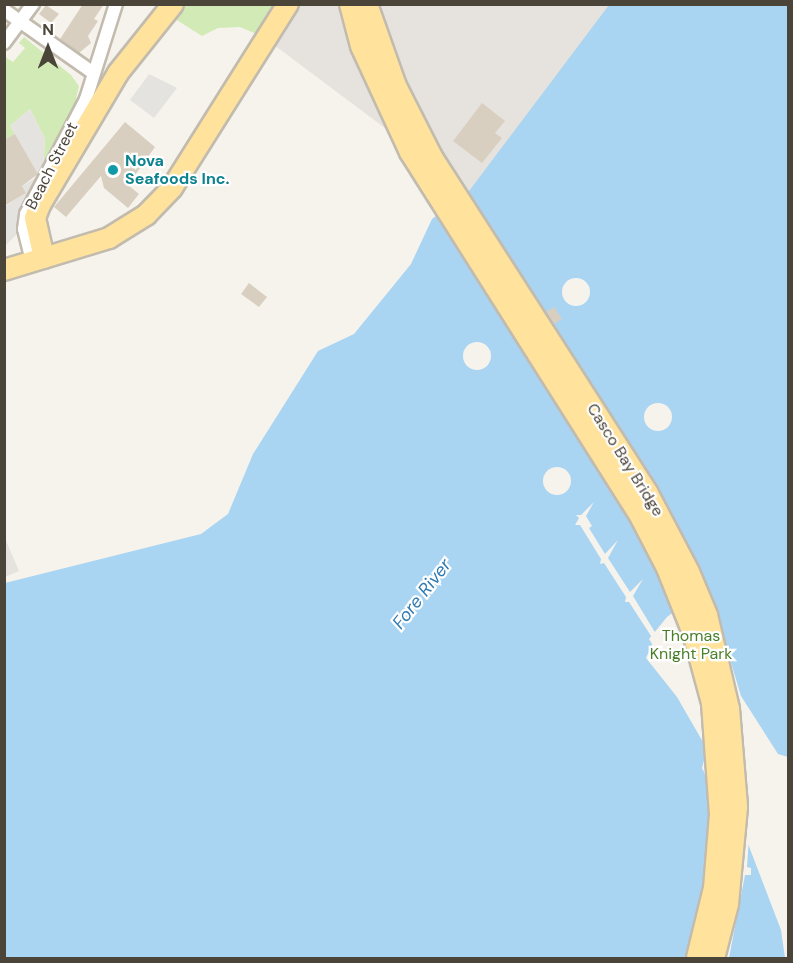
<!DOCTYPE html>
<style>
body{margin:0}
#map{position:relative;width:793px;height:963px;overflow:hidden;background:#f6f3ec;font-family:"DM Sans",sans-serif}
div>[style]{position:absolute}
.industrial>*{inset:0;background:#e6e2dd}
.green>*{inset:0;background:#d2eab5}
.parking>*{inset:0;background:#e5e3e0}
.water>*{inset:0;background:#a9d4f2}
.pier>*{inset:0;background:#f6f3ec}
.round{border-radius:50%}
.building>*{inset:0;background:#d8cfc1}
.roads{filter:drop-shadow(2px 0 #c2bbae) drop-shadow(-2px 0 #c2bbae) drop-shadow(0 2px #c2bbae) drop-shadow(0 -2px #c2bbae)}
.minor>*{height:12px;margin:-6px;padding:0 6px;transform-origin:6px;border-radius:6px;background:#fff}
.primary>*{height:20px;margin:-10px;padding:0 10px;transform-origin:10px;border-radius:10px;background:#ffe39c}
.dots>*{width:16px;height:16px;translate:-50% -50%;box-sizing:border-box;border:3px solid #fff;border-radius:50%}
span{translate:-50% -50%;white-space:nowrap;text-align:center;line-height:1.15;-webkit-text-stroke:4.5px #fff;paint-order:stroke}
.culture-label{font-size:16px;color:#0d838f;font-weight:700}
.left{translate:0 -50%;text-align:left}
.street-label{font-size:16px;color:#4b4439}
.park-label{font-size:16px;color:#4a7f2a}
.water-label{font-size:18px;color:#2e7ab2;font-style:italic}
.frame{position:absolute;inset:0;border:6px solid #4b4439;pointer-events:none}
.north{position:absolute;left:18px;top:18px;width:60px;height:60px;-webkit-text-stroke:4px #fff;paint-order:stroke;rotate:0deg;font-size:16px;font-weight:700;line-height:24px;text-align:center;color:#4b4439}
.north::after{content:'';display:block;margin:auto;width:21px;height:27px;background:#4b4439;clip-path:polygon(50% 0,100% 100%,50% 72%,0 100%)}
</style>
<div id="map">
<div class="industrial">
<i style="clip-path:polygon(288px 5px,659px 5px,546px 93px,469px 191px,266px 39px)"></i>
<i style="clip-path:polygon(4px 536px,19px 571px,5px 577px,4px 577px)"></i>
</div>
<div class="green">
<i style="clip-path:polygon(182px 5px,287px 5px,266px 38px,240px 27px,218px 28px,202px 36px,172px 17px)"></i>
<i style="clip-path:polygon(24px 37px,71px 75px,79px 86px,73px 112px,43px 168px,45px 139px,30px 109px,10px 126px,15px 134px,5px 140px,4px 56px,13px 62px,25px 48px,19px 43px)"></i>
</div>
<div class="parking">
<i style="clip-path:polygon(149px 74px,177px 88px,154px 118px,130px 100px)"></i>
<i style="clip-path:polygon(30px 109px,45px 139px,43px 168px,39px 176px,21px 207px,16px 235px,5px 246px,5px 206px,26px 193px,22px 186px,39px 176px,10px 126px)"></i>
</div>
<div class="water">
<i style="clip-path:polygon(609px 5px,788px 5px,788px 757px,778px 754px,741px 696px,708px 586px,667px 617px,649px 639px,701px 721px,781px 930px,785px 958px,5px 958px,5px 583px,201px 534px,228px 514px,253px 454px,318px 351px,354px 334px,411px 264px,432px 219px,469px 191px)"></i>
</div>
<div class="pier">
<i class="round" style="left:562px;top:278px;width:28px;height:28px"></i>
<i class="round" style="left:463px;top:342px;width:28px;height:28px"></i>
<i class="round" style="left:644px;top:403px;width:28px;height:28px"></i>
<i class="round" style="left:543px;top:467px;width:28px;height:28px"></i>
<i style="clip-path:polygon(594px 502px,586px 516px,592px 526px,589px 528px,605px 554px,618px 540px,608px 558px,630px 592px,643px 579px,633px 596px,656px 634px,653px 639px,629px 602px,625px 602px,626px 597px,604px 563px,600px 564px,601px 559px,580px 525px,575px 525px,579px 518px,576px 515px,581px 515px)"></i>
<i style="clip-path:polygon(653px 643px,704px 725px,704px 721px,749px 838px,747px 867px,751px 868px,751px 875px,745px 875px,729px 958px,687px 958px,699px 913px,709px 845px,710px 784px,702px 768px,707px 749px,677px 697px,646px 658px)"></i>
</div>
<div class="building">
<i style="clip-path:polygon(83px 4px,104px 4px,94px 19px,98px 21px,88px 36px,91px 43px,79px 53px,60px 39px)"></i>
<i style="clip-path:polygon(46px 5px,59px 14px,51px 23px,39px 14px)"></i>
<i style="clip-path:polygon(482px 103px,505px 121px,495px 133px,502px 138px,482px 163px,453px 141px)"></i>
<i style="clip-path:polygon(125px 122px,155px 147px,128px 185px,139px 194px,128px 208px,104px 188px,101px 176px,66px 217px,54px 207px)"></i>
<i style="clip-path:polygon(15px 134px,38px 174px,22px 186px,26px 193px,4px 206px,4px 140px)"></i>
<i style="clip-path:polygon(249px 283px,267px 297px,259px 307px,241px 294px)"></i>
<i style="clip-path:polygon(554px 307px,562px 319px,554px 324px,546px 312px)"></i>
</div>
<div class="roads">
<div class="minor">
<i style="left:4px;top:10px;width:108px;rotate:35.2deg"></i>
<i style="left:4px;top:43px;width:49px;rotate:-53.4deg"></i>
<i style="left:32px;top:261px;width:33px;rotate:-104deg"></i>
<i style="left:24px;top:229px;width:15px;rotate:-82deg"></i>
<i style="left:26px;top:214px;width:130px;rotate:-62.4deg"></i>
<i style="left:86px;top:99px;width:100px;rotate:-72.5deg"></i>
</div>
<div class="primary">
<i style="left:350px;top:4px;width:43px;rotate:75.3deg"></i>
<i style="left:361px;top:46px;width:117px;rotate:65.2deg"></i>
<i style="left:410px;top:152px;width:433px;rotate:57.7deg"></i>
<i style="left:641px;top:518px;width:56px;rotate:62.5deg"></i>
<i style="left:667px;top:568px;width:70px;rotate:68.2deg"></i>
<i style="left:693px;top:633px;width:73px;rotate:74.8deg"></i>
<i style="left:712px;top:703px;width:111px;rotate:85.9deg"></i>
<i style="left:720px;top:814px;width:74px;rotate:94.6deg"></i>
<i style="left:714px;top:888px;width:72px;rotate:103.7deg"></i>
<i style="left:367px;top:4px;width:87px;rotate:70.5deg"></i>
<i style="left:396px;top:86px;width:80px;rotate:63.1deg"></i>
<i style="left:432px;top:157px;width:398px;rotate:57.3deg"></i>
<i style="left:647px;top:492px;width:90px;rotate:62.3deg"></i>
<i style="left:689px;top:572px;width:47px;rotate:67.3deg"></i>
<i style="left:707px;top:615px;width:97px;rotate:76.8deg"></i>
<i style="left:729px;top:709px;width:98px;rotate:85.3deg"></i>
<i style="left:737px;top:807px;width:97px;rotate:95.3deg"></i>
<i style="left:728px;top:904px;width:56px;rotate:104.5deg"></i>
<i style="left:44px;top:258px;width:41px;rotate:-102.7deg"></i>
<i style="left:35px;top:218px;width:14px;rotate:-69deg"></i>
<i style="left:40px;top:205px;width:153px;rotate:-59.4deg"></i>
<i style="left:118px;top:73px;width:88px;rotate:-51.4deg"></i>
<i style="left:4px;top:270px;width:110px;rotate:-16.9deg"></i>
<i style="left:109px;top:238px;width:44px;rotate:-31.9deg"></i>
<i style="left:146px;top:215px;width:37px;rotate:-46deg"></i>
<i style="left:172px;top:188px;width:218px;rotate:-57.8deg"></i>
</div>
</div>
<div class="dots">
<i style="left:113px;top:170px;background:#0f9aa8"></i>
</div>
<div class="culture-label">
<span class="left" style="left:125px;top:170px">Nova<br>Seafoods Inc.</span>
</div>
<div class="street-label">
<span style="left:52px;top:166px;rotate:-63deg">Beach Street</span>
<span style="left:625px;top:460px;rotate:58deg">Casco Bay Bridge</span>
</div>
<div class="park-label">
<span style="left:691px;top:645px">Thomas<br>Knight Park</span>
</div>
<div class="water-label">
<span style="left:422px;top:594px;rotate:-52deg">Fore River</span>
</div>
<div class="frame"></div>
<div class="north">N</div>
</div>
